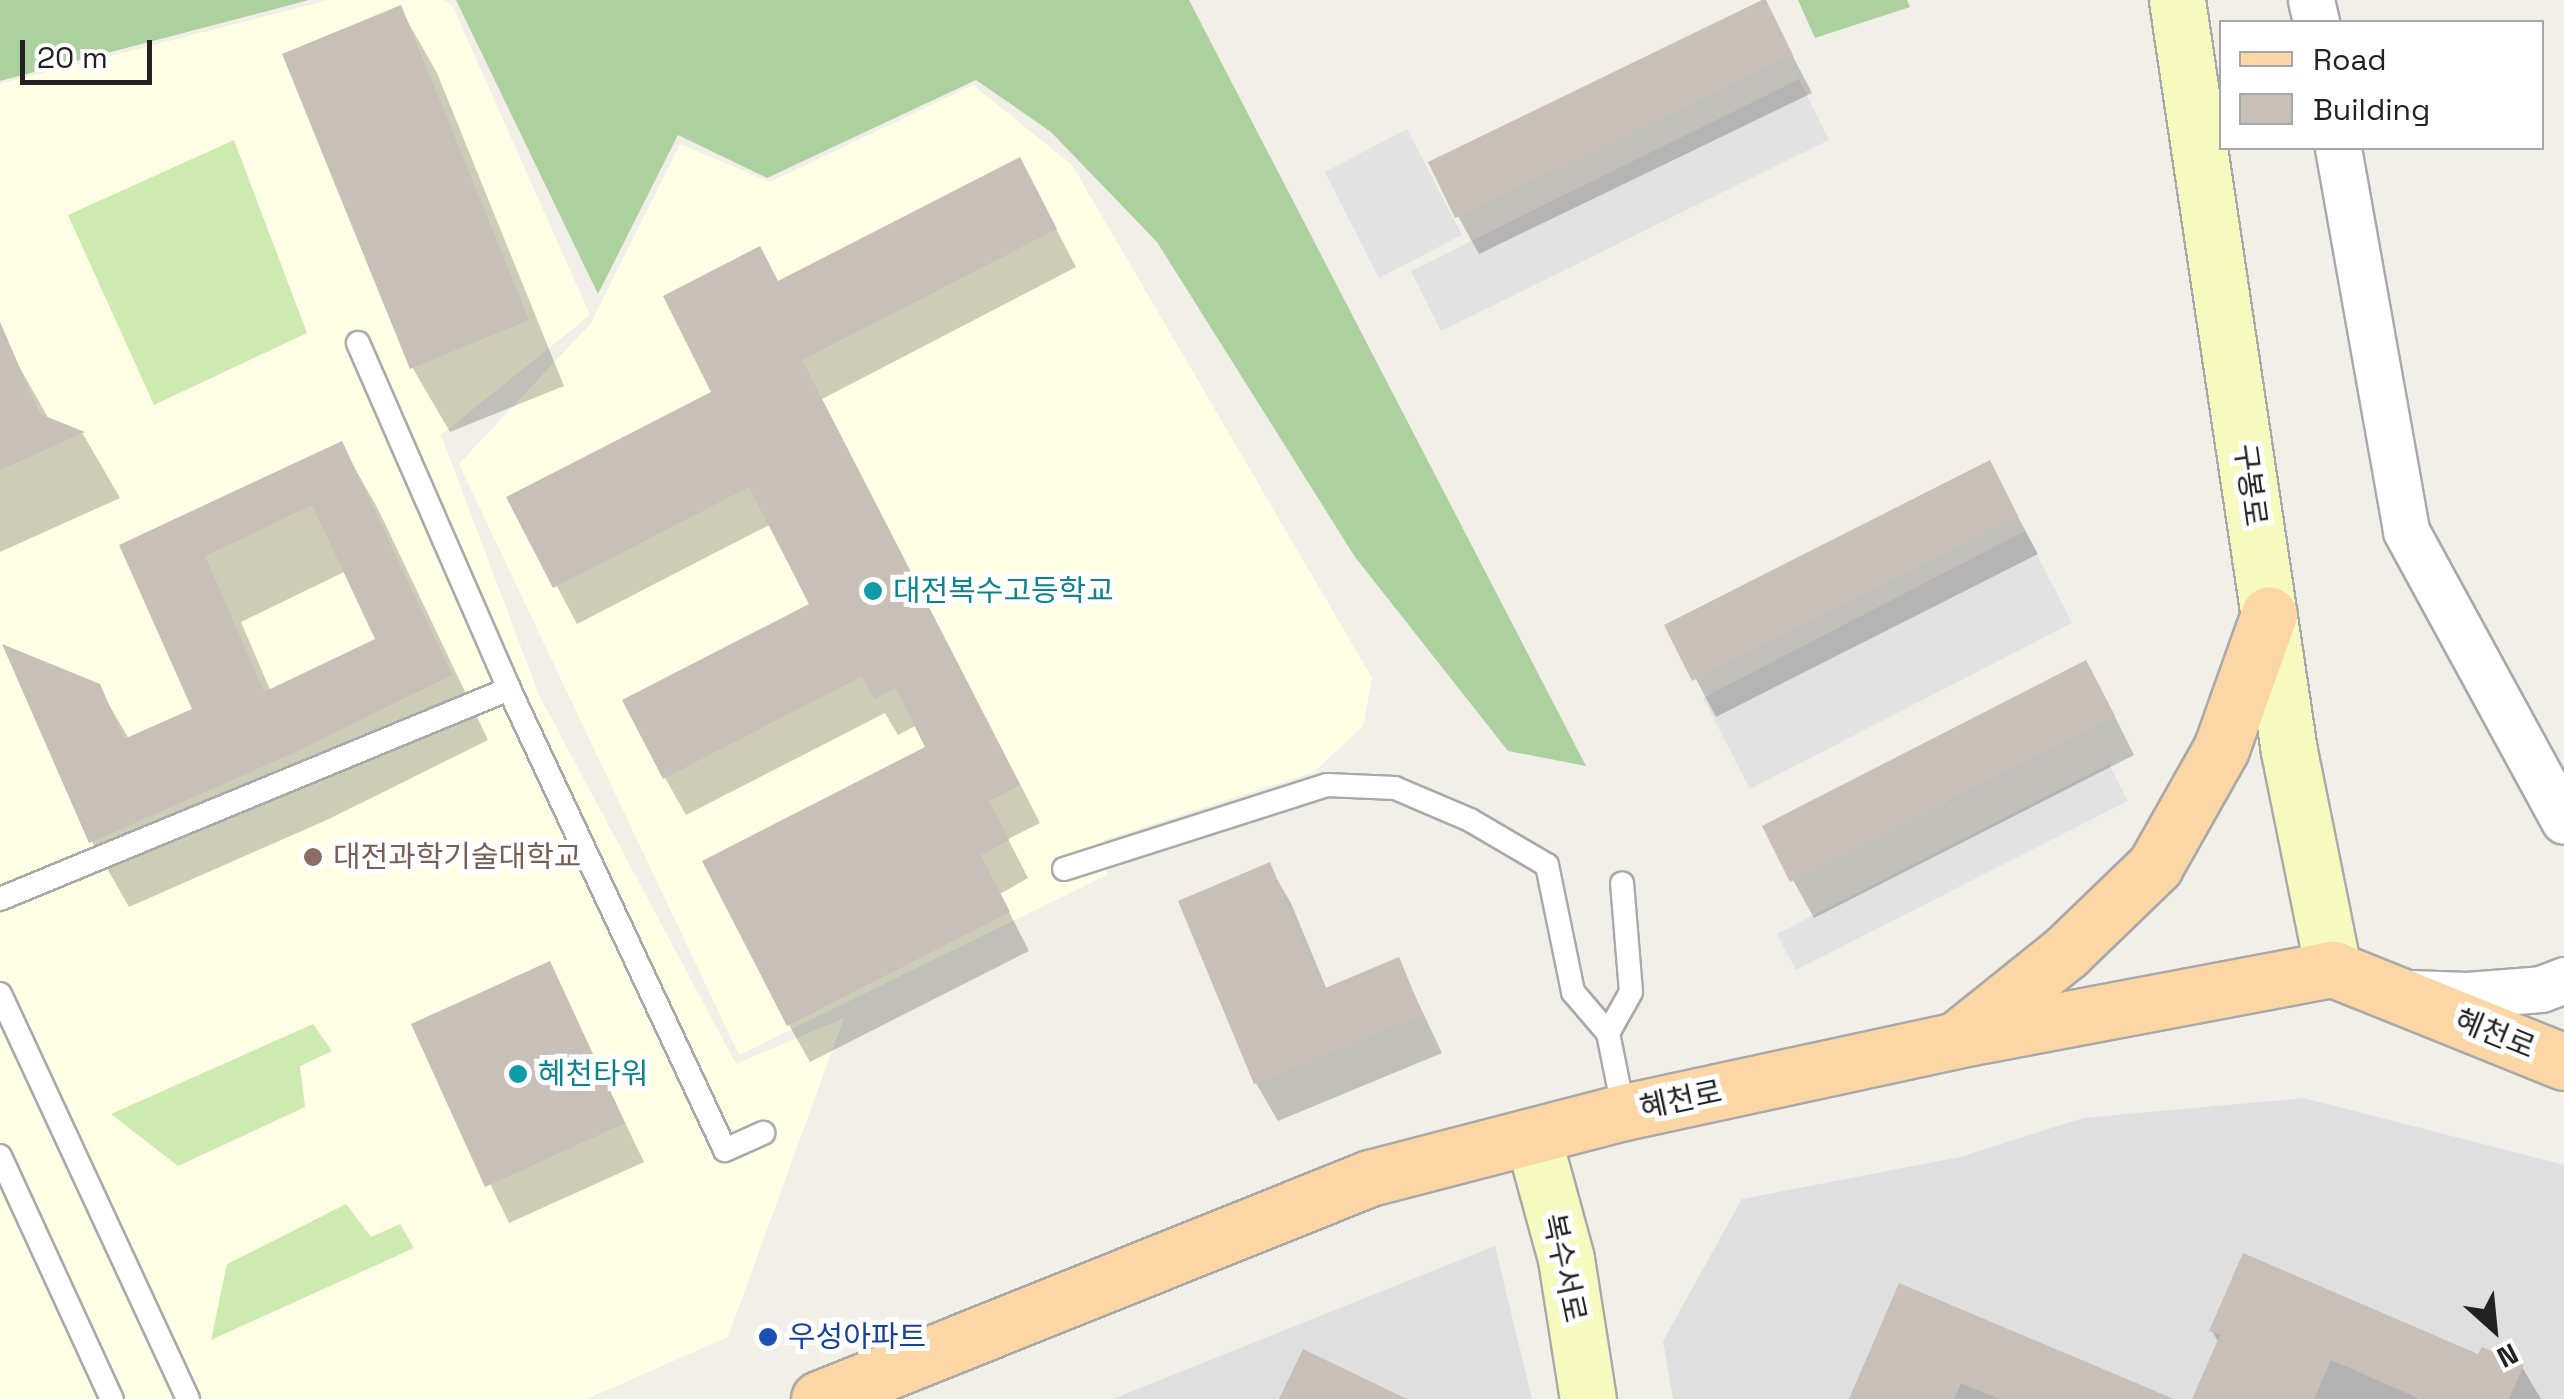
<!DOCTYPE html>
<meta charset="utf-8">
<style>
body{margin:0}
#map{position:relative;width:2564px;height:1399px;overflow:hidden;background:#f2efe9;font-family:"Space Grotesk","Noto Sans KR",sans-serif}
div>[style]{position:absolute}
.residential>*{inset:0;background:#e0dfdf}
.education>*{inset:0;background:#ffffe5}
.grass>*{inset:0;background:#cdebb0}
.forest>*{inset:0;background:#add19e}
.parking>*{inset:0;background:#e2e2e2}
.shadow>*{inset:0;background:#0003}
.building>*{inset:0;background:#c7bfb8}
.roads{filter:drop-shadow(2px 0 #a9a9a9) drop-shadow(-2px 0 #a9a9a9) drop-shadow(0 2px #a9a9a9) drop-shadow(0 -2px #a9a9a9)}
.lane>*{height:22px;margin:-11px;padding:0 11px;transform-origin:11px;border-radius:11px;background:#fff}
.street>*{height:45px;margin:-22.5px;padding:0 22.5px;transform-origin:22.5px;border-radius:22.5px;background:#fff}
.secondary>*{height:55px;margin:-27.5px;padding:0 27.5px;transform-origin:27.5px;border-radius:27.5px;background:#f7fabf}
.primary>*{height:55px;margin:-27.5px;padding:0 27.5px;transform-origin:27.5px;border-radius:27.5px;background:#fcd6a4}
.dots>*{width:28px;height:28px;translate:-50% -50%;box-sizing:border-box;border:5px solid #fff;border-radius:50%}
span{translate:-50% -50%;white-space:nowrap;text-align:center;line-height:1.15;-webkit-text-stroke:10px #fff;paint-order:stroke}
.street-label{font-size:30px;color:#222}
.culture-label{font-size:30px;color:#0d838f}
.left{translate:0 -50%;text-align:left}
.education-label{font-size:30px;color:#785e54}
.transit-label{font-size:30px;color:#164399}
.legend{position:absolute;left:2219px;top:20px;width:325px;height:130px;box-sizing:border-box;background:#fff;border:2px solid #a7a7a7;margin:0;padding:12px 18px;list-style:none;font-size:30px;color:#222}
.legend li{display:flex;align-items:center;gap:20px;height:50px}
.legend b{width:50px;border:2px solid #a7a7a7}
.north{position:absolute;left:2444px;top:1279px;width:100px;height:100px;-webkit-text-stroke:8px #fff;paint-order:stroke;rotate:153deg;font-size:28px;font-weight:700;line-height:40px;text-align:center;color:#222}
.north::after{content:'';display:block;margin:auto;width:35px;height:45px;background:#222;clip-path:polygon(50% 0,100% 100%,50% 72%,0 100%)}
.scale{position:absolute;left:20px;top:40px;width:132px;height:45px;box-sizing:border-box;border:5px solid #222;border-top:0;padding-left:12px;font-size:30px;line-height:35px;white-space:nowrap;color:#222;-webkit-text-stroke:8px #fff;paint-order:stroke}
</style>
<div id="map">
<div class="residential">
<i style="clip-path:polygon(2304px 1098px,2564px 1165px,2564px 1399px,1673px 1399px,1663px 1341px,1742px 1199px,1960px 1157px,2083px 1118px)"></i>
<i style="clip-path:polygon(1495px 1246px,1532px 1399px,1113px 1399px)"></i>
</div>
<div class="education">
<i style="clip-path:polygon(329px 0,444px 0,452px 5px,590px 315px,441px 435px,539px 695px,736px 1064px,844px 1018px,728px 1337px,587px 1399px,0 1399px,0 84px)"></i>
<i style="clip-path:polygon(973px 85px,1072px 165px,1372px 678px,1363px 726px,1314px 772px,1104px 840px,1107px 875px,739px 1055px,459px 464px,591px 323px,680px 144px,770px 182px)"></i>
</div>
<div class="grass">
<i style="clip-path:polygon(234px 140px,307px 333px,154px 405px,68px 215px)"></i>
<i style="clip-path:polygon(313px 1024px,332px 1051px,300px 1066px,305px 1107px,178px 1166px,111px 1114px)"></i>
<i style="clip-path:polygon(346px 1204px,371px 1237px,400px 1224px,414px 1248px,211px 1340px,227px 1264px)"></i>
</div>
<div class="forest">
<i style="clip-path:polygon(0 0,309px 0,0 81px)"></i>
<i style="clip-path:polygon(456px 0,1189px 0,1586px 766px,1508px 751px,1355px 557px,1157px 242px,1051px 132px,976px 80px,767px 178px,678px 135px,598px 294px)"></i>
<i style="clip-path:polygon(1798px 0,1907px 0,1910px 7px,1815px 38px)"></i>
</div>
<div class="parking">
<i style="clip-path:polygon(1799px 79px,1829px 140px,1441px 331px,1411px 271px)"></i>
<i style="clip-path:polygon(1407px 129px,1462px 235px,1379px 278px,1325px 172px)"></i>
<i style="clip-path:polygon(2025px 531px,2072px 623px,1750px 789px,1703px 698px)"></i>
<i style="clip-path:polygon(2109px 764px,2128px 801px,1796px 970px,1777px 934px)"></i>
</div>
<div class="shadow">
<i style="clip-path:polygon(1764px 1px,1812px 93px,1479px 254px,1458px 216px)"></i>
<i style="clip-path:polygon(400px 8px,437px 73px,564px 386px,450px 432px,412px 367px)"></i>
<i style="clip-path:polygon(1040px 198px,1076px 267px,822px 399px,1040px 823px,1008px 839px,1028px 878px,1000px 894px,1029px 951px,810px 1062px,789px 1025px,929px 748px,917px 725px,898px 735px,885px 713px,686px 815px,665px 778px,813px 605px,771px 524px,577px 624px,510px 498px,715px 393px,779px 282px)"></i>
<i style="clip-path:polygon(8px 347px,50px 421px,83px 434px,120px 498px,0 552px,0 351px)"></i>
<i style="clip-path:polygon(evenodd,341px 444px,378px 509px,488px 740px,329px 819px,129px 907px,92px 842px,6px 648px,98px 686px,129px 739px,195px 710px,123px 546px,341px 444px,346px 571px,379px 640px,271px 692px,241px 622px,346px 571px)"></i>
<i style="clip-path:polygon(1989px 463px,2038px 554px,1716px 717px,1668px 626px)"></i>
<i style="clip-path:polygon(2107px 701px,2134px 755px,1814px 918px,1793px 880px)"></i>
<i style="clip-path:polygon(1269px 866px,1291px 903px,1327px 990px,1398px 960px,1442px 1053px,1278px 1121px,1256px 1083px,1181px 902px)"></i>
<i style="clip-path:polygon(549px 964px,644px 1162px,509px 1223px,414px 1025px)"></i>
<i style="clip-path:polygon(1900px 1286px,2142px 1399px,1852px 1399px)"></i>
<i style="clip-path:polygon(2212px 1331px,2480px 1358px,2522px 1367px,2541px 1399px,2195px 1399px,2219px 1343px)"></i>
</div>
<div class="building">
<i style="clip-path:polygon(1762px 0,1766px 0,1793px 55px,1455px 218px,1428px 162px)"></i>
<i style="clip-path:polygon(401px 5px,529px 320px,410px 369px,282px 54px)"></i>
<i style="clip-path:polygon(1020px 157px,1057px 229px,802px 360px,1020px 785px,989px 801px,1009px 840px,981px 855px,1010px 912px,787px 1026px,702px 861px,925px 747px,896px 688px,874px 699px,862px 676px,663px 779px,622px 700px,809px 604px,749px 487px,553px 588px,506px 497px,711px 392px,663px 296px,760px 246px,778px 281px)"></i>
<i style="clip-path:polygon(0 322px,40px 414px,85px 432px,0 470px)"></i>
<i style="clip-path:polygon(evenodd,342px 441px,452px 675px,291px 754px,89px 843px,2px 644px,100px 684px,124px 739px,192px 709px,119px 545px,342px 441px,312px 505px,375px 639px,264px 692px,205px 556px,312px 505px)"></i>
<i style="clip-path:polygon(1990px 460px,2018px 516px,1692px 681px,1664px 625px)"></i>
<i style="clip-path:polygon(2086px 660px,2115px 716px,1790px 882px,1762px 826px)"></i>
<i style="clip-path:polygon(1270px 862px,1323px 989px,1399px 957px,1423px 1015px,1254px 1084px,1178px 901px)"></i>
<i style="clip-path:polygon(550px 961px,625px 1123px,485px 1187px,411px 1024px)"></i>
<i style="clip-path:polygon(2243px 1253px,2478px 1354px,2482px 1347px,2524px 1365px,2509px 1399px,2420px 1399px,2331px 1360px,2314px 1399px,2192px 1399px,2220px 1335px,2209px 1331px)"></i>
<i style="clip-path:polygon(1899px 1283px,2174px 1399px,1999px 1399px,1961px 1383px,1954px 1399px,1849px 1399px)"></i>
<i style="clip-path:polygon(1303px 1349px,1407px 1399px,1279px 1399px)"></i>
</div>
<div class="roads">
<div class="lane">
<i style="left:358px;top:343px;width:378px;rotate:66.4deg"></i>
<i style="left:509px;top:689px;width:509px;rotate:64.89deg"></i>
<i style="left:725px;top:1150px;width:42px;rotate:-24.1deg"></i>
<i style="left:1064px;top:869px;width:276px;rotate:-17.7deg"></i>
<i style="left:1327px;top:785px;width:68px;rotate:2.5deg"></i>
<i style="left:1395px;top:788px;width:82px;rotate:23.1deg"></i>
<i style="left:1470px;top:820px;width:89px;rotate:30.3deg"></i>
<i style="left:1547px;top:865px;width:130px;rotate:78.4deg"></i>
<i style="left:1573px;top:992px;width:54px;rotate:49.5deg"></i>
<i style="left:1608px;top:1033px;width:81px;rotate:78.6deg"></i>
<i style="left:0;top:899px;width:551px;rotate:-22.42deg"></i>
<i style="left:0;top:994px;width:447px;rotate:65.1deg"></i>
<i style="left:1608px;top:1033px;width:47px;rotate:-60.7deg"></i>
<i style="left:1631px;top:992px;width:109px;rotate:-94.7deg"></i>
<i style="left:0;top:1156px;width:268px;rotate:65.3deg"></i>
</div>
<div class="street">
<i style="left:2311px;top:0;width:23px;rotate:77deg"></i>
<i style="left:2338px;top:148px;width:389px;rotate:79.9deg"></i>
<i style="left:2406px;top:531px;width:330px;rotate:61.4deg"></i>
<i style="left:2410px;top:993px;width:57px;rotate:2deg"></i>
<i style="left:2467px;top:995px;width:74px;rotate:-4.6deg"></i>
<i style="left:2541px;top:989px;width:25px;rotate:-21deg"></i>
</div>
<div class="secondary">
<i style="left:2177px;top:0;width:759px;rotate:81.52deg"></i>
<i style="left:2289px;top:751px;width:222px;rotate:78.6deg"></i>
<i style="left:1533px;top:1138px;width:125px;rotate:74.7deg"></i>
<i style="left:1566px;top:1259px;width:142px;rotate:81.1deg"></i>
</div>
<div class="primary">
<i style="left:1960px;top:1037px;width:136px;rotate:-38.7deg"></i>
<i style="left:2066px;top:952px;width:124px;rotate:-44deg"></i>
<i style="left:2155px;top:866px;width:134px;rotate:-60.6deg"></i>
<i style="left:2221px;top:749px;width:143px;rotate:-70.4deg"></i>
<i style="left:819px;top:1399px;width:594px;rotate:-21.86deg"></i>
<i style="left:1370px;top:1178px;width:262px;rotate:-14.6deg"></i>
<i style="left:1624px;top:1112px;width:340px;rotate:-12.2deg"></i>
<i style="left:1956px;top:1040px;width:384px;rotate:-10.7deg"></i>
<i style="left:2333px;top:969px;width:249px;rotate:21.9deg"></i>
</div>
</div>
<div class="dots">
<i style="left:873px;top:591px;background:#0f9aa8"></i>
<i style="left:313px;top:857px;background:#8d6e63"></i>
<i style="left:518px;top:1074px;background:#0f9aa8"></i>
<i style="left:768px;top:1337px;background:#1a4fb4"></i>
</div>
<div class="street-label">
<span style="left:2250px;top:485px;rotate:82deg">구봉로</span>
<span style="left:2495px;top:1034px;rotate:22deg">혜천로</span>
<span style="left:1681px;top:1100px;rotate:-12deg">혜천로</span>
<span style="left:1564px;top:1268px;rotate:78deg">복수서로</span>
</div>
<div class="culture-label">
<span class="left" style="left:893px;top:591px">대전복수고등학교</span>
<span class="left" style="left:538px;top:1074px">혜천타워</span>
</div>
<div class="education-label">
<span class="left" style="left:333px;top:857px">대전과학기술대학교</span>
</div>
<div class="transit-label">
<span class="left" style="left:788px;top:1337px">우성아파트</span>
</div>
<ul class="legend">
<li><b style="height:12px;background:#fcd6a4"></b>Road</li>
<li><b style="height:28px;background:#c7bfb8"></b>Building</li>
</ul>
<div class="north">N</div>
<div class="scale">20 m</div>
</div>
